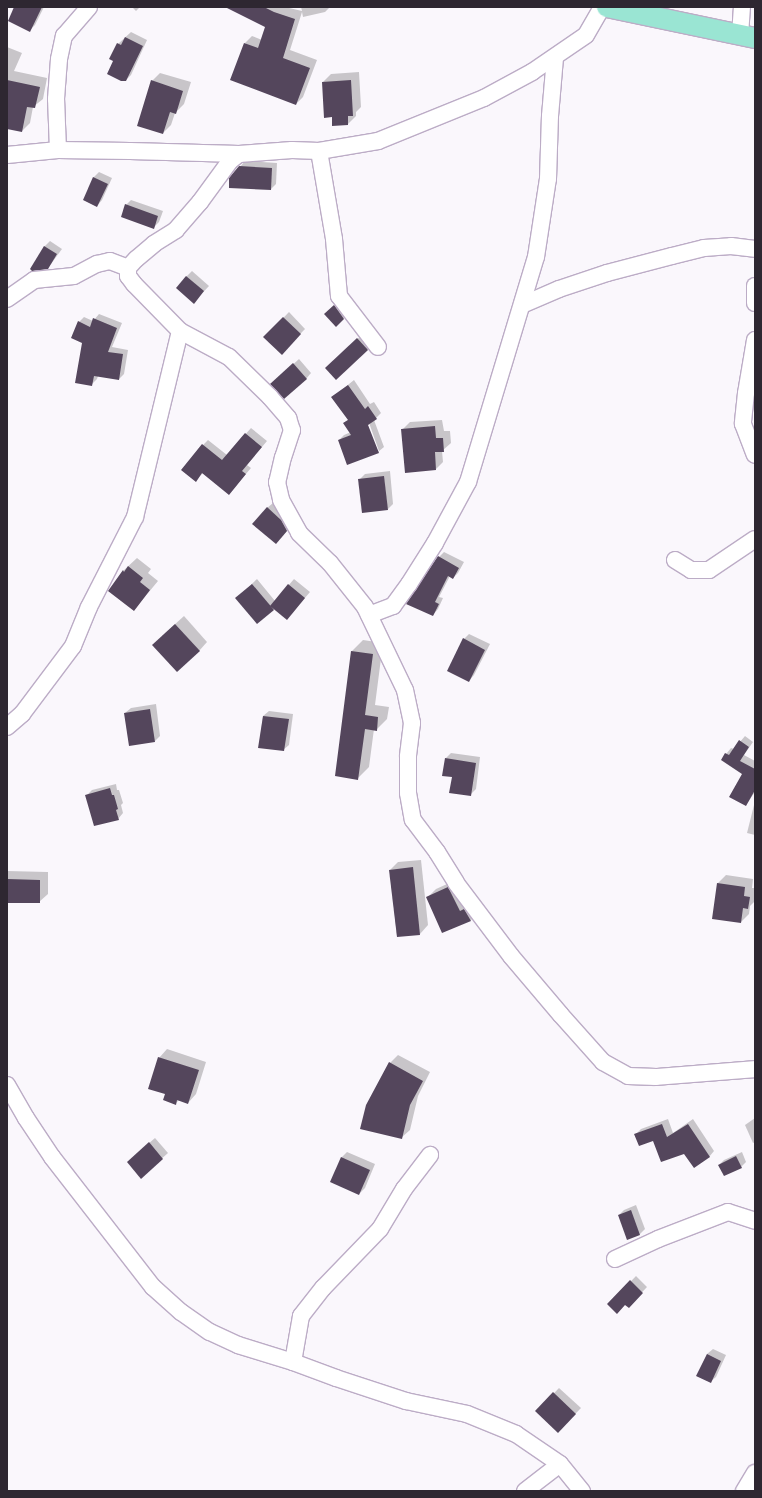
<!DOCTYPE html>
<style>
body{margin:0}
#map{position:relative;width:762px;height:1498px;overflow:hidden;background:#faf7fc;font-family:"Roboto Serif",serif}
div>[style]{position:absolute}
.shadow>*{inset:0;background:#0003}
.building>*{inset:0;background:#54465c}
.roads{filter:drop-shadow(1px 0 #bcacc6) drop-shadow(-1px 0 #bcacc6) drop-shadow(0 1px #bcacc6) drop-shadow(0 -1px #bcacc6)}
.minor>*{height:16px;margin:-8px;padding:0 8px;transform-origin:8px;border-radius:8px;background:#fff}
.major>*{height:20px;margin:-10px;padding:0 10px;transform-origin:10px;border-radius:10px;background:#9ae5d3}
span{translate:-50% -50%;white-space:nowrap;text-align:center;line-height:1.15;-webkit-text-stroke:4px #fff;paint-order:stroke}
.frame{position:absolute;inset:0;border:8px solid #2e2731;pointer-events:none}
</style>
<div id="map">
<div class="shadow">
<i style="clip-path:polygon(15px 7px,44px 7px,35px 25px,30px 30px)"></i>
<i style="clip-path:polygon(132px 7px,140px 7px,136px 11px)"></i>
<i style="clip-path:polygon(230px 7px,285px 7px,302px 11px,301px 7px,330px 7px,325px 12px,303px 17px,302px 12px,290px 50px,317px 60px,303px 97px,296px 104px,245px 43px,252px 36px,262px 40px,266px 27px)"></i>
<i style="clip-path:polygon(131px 32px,147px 40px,131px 75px,126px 80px,114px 60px,118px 44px)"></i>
<i style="clip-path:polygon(7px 47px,22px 53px,14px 71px,47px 78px,43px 99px,33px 107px,30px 123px,22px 131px,7px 128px)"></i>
<i style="clip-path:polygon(359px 72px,361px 107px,356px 112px,356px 116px,348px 124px,333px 125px,333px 116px,325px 117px,323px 82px,331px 74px)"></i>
<i style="clip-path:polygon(160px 73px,191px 82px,184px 104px,175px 113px,171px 125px,163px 133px,152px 81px)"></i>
<i style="clip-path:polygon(245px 161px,277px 163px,276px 184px,271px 189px,240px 167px)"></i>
<i style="clip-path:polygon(99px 172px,112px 178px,102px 200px,97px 206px,84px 200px,94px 177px)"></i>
<i style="clip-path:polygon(131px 200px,163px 211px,159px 222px,153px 228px,126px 205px)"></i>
<i style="clip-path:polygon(50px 241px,62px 249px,48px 268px,44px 247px)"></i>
<i style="clip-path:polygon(192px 271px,209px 286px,194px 302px,186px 277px)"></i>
<i style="clip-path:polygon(340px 300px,349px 313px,336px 325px,325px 314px)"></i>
<i style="clip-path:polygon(289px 312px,305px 329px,282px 353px,265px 337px)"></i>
<i style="clip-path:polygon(99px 314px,122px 323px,112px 347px,128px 350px,124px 374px,119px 379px,98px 376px,97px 379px,92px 384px,79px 322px,84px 317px,93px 321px)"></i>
<i style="clip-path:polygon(363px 334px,372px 344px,367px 350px,331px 363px)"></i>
<i style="clip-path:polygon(299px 359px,311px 373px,306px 379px,277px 379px)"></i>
<i style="clip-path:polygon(evenodd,354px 380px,370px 404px,374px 402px,381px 413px,374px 420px,384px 447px,378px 452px,339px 440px,344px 435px,351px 432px,344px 423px,349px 419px,333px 397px,354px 380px,366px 420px,368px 420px,379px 451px,377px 451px,366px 420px)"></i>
<i style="clip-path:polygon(442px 420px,444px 431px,450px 431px,451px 443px,442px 451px,443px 462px,436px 469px,402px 430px,410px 422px)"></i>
<i style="clip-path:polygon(251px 428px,267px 441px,247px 465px,251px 468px,234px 488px,203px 473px,195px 481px,203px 445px,208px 440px,227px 455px)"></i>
<i style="clip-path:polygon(390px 471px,393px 504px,388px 509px,360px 479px,365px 474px)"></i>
<i style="clip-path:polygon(273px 503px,286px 514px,292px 525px,281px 538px,267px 508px)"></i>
<i style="clip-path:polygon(444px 552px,464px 562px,458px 573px,453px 578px,450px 576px,439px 597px,443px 598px,438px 609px,433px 615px,439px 557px)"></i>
<i style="clip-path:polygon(137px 558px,151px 569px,148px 573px,158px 581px,134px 610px,123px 571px)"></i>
<i style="clip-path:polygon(257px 579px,275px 601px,294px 579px,310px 592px,287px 619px,274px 608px,257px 623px,237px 598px)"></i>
<i style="clip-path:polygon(184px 616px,207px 642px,199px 651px,162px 636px)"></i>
<i style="clip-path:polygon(469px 634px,490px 644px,474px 675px,469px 681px,464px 639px)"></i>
<i style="clip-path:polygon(363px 640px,383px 643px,375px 705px,389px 707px,387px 719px,376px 730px,374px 729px,369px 767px,358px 778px,352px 651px)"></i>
<i style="clip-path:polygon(156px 704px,160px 736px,155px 741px,125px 713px,131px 708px)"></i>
<i style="clip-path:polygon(269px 711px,293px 714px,289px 745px,283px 750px,259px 747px,263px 716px)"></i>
<i style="clip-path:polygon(745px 736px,753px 742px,744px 755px,755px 761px,755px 792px,746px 805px,743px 774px,722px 759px,731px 748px,734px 749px)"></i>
<i style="clip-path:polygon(451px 753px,480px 757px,476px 789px,470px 795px,453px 776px,446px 758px)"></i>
<i style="clip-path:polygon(116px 784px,117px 790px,119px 790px,123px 803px,121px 805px,123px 813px,118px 819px,86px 796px,92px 790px)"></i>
<i style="clip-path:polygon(755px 801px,755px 835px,747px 833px)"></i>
<i style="clip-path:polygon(421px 860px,428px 925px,420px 934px,397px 936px,390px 870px,398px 862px)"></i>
<i style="clip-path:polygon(7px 871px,48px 872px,48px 894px,39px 902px,7px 902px)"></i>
<i style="clip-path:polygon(726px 875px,753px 879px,752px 888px,755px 888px,755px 901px,750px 906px,749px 914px,741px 922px,717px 884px)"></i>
<i style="clip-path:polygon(456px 880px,479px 912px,471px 920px,443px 932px,428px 897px,436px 889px)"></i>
<i style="clip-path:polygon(167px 1049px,206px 1062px,196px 1094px,188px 1103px,179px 1100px,176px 1103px,166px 1093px,159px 1058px)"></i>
<i style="clip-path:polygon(398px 1055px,430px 1072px,418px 1096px,410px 1130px,401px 1138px,390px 1063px)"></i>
<i style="clip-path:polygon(755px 1118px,755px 1142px,753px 1143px,745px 1125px)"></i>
<i style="clip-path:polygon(668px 1119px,673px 1133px,693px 1119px,714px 1151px,709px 1157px,685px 1153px,654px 1139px,635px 1135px,641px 1129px)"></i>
<i style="clip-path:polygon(155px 1138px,168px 1153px,141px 1177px,133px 1157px)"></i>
<i style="clip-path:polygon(347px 1152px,375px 1164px,365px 1188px,359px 1194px,342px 1157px)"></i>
<i style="clip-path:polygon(742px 1152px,746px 1162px,741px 1167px,719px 1165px,724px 1160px)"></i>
<i style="clip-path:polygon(636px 1205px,645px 1229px,640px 1234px,628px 1239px,619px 1215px,624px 1210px)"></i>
<i style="clip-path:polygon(636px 1276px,647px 1287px,629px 1306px,625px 1303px,609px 1304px)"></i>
<i style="clip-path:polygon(713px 1349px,726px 1355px,716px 1377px,710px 1382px,697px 1376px,707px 1354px)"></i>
<i style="clip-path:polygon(559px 1388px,581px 1408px,558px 1432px,537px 1411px)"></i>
</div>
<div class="building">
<i style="clip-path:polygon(14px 7px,42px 7px,30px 32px,8px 21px)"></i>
<i style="clip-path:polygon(225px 7px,264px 7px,274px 12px,295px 19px,283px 58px,310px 68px,296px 105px,230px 80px,244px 43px,258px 48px,265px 27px)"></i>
<i style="clip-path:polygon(125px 37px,143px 46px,126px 81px,121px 81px,107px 74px,113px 61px,109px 59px,117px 43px,121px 45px)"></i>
<i style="clip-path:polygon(7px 80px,40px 87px,35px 108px,27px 107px,22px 132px,7px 129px)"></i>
<i style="clip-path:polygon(151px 80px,183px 91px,176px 114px,170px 112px,163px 134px,137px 126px)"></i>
<i style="clip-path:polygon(351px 80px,353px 116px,348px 116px,348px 125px,332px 126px,332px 117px,324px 118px,322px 82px)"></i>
<i style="clip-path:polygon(239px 166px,272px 168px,271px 190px,229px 188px,229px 178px)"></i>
<i style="clip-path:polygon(93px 177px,108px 184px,97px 207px,83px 200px)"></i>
<i style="clip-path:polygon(125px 204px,158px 216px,154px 229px,121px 217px)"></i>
<i style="clip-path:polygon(44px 246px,57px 254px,48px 269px,32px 271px,30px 269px)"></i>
<i style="clip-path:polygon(186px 276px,204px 291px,194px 304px,176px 288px)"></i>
<i style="clip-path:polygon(334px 305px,344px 319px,336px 327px,324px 314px)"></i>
<i style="clip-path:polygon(283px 317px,301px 334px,282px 355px,263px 337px)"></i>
<i style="clip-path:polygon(93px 318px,117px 328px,108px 352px,123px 354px,119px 380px,94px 376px,92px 386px,75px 383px,82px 343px,71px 338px,78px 321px,90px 327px)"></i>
<i style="clip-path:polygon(357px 338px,368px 350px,336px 380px,325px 368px)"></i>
<i style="clip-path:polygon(293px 363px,307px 379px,284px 399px,270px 384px)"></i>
<i style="clip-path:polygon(348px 385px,365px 409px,368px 406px,377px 419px,368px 425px,379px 453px,347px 465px,338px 440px,351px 435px,343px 423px,348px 420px,331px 397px)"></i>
<i style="clip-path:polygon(435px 426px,436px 438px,443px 438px,444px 452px,435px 452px,436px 470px,405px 473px,401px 429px)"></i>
<i style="clip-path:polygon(245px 433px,262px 447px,242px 471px,246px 474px,229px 495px,202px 473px,196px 482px,181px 470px,202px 444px,222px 460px)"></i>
<i style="clip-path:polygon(384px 476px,388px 510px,362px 513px,358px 479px)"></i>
<i style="clip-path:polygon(267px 507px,281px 520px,287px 531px,276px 544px,252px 524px)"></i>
<i style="clip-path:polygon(438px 556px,459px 568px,453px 579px,448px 576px,435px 602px,439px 604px,433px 616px,406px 604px)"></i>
<i style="clip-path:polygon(128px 566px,143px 578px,140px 582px,150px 590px,134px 611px,108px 591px,123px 570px,124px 572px)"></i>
<i style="clip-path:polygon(252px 584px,274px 610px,257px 624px,235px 598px)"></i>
<i style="clip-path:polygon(288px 584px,305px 598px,287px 620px,270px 606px)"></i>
<i style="clip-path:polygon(175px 624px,200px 651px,177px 672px,152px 645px)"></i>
<i style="clip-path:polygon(463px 638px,485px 650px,469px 682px,447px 671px)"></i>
<i style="clip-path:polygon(351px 651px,373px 654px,365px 715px,378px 717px,377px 731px,365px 729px,358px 780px,335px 776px)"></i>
<i style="clip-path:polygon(150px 709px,155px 742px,129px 746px,124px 713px)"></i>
<i style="clip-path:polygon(263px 716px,289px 719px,284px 751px,258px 748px)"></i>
<i style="clip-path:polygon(739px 740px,749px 747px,740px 761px,755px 769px,755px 790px,746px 806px,729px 797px,742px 774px,721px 760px,725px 753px,729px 755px)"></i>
<i style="clip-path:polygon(445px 758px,476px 763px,471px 796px,449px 793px,452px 777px,442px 776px)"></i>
<i style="clip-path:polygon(110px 788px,112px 795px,114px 795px,118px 809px,116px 810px,119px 820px,94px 826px,85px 795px)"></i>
<i style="clip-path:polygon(413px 867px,420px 935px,397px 937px,389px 870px)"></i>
<i style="clip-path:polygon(7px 879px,40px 880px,40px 903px,7px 903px)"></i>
<i style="clip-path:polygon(717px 883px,745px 887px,744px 896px,750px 897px,748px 909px,743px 908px,741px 923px,712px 919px)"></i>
<i style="clip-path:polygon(448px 887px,460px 911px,464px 909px,471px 921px,442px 933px,426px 897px)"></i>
<i style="clip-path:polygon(158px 1057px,199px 1070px,188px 1104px,177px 1100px,176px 1105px,163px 1100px,165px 1094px,148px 1089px)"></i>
<i style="clip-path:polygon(389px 1062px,423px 1081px,410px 1105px,402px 1139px,360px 1129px,366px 1105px)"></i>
<i style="clip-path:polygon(662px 1124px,667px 1137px,688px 1124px,710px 1157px,694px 1168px,684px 1154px,661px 1162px,653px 1141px,639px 1146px,634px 1134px)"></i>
<i style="clip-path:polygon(149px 1142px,163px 1159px,141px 1179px,127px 1162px)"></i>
<i style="clip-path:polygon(736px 1156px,742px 1168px,724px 1176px,718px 1165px)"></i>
<i style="clip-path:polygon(341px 1157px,370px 1170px,359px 1195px,330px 1182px)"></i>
<i style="clip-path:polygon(631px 1210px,640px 1235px,627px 1240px,618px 1215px)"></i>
<i style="clip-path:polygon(630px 1280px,643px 1293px,629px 1308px,625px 1305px,617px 1314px,607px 1304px)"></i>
<i style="clip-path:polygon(707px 1354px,721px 1361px,711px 1383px,696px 1376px)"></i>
<i style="clip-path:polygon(553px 1392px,576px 1414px,558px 1433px,535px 1411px)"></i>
</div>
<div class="roads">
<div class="minor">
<i style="left:740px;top:35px;width:28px;rotate:-86deg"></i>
<i style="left:58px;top:150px;width:51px;rotate:-92.2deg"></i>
<i style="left:56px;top:99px;width:40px;rotate:-85.7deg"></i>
<i style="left:59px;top:59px;width:24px;rotate:-78deg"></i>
<i style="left:64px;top:36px;width:38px;rotate:-49deg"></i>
<i style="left:319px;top:151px;width:89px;rotate:80.3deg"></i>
<i style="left:334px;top:239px;width:57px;rotate:85deg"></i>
<i style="left:339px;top:296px;width:64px;rotate:52.6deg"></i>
<i style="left:239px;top:154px;width:11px;rotate:142deg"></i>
<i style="left:230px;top:161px;width:51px;rotate:126.2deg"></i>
<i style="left:200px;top:202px;width:37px;rotate:131deg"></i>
<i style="left:176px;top:230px;width:26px;rotate:148deg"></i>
<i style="left:154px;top:244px;width:23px;rotate:140deg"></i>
<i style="left:136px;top:259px;width:12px;rotate:132deg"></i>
<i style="left:128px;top:268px;width:8px;rotate:90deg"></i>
<i style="left:128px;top:276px;width:10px;rotate:53deg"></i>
<i style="left:134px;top:284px;width:66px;rotate:45.6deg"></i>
<i style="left:180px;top:331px;width:55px;rotate:28deg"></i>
<i style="left:229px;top:357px;width:57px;rotate:44.3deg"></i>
<i style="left:270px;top:397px;width:28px;rotate:49deg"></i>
<i style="left:288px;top:418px;width:13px;rotate:72deg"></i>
<i style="left:292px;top:430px;width:28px;rotate:108deg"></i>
<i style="left:283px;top:457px;width:26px;rotate:103deg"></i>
<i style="left:277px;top:482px;width:18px;rotate:77deg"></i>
<i style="left:281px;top:500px;width:38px;rotate:61deg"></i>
<i style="left:299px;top:533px;width:43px;rotate:44.1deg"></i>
<i style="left:330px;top:563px;width:56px;rotate:51.5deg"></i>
<i style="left:365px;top:607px;width:92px;rotate:64.3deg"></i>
<i style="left:405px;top:690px;width:34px;rotate:78deg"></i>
<i style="left:412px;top:723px;width:34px;rotate:97deg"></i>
<i style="left:408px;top:757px;width:36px;rotate:90deg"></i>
<i style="left:408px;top:793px;width:27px;rotate:80deg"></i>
<i style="left:413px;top:820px;width:40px;rotate:53deg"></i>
<i style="left:437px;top:852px;width:36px;rotate:58deg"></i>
<i style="left:456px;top:883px;width:91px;rotate:53deg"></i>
<i style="left:511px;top:956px;width:77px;rotate:49.7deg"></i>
<i style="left:561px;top:1015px;width:63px;rotate:48.2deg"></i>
<i style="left:603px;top:1062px;width:29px;rotate:29deg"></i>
<i style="left:628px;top:1076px;width:28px;rotate:2deg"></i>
<i style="left:656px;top:1077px;width:99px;rotate:-4.6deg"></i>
<i style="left:7px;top:155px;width:51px;rotate:-5.6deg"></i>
<i style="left:58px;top:150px;width:72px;rotate:0.8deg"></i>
<i style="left:130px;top:151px;width:109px;rotate:1.6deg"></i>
<i style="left:239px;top:154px;width:53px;rotate:-4.3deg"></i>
<i style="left:292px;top:150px;width:27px;rotate:2deg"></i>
<i style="left:319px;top:151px;width:60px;rotate:-9.6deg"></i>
<i style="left:378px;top:141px;width:114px;rotate:-22.1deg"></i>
<i style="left:484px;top:98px;width:55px;rotate:-28.4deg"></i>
<i style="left:532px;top:72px;width:65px;rotate:-34.4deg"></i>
<i style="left:586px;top:35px;width:32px;rotate:-60deg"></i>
<i style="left:755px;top:286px;width:17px;rotate:90deg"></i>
<i style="left:7px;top:299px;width:33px;rotate:-35deg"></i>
<i style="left:34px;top:280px;width:40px;rotate:-5.7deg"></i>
<i style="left:74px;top:276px;width:26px;rotate:-28deg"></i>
<i style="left:97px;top:264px;width:13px;rotate:-13deg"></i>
<i style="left:110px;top:261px;width:19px;rotate:21deg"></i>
<i style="left:522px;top:305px;width:40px;rotate:-23.4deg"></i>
<i style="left:559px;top:289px;width:51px;rotate:-18.4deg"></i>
<i style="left:607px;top:273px;width:67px;rotate:-14.7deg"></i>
<i style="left:672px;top:256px;width:33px;rotate:-14deg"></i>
<i style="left:704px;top:248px;width:27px;rotate:-4deg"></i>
<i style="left:731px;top:246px;width:24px;rotate:7deg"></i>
<i style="left:755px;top:340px;width:54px;rotate:99.6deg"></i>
<i style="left:746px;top:393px;width:31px;rotate:96deg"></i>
<i style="left:743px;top:424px;width:33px;rotate:69deg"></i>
<i style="left:675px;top:560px;width:19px;rotate:32deg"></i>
<i style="left:691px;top:570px;width:18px"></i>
<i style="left:709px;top:570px;width:55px;rotate:-34deg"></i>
<i style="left:369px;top:615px;width:26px;rotate:-21deg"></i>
<i style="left:393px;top:606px;width:27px;rotate:-54deg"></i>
<i style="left:409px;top:584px;width:49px;rotate:-57.6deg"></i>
<i style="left:435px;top:543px;width:69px;rotate:-61.6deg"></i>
<i style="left:468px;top:482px;width:235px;rotate:-73.2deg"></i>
<i style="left:536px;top:257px;width:79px;rotate:-81.3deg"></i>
<i style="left:548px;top:179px;width:63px;rotate:-88.2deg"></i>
<i style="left:550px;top:116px;width:58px;rotate:-85.1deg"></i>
<i style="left:7px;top:727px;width:20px;rotate:-41deg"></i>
<i style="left:22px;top:714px;width:85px;rotate:-53.1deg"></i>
<i style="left:73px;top:646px;width:42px;rotate:-67.7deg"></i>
<i style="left:89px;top:607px;width:101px;rotate:-62.9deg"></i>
<i style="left:135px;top:517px;width:191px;rotate:-76.4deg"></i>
<i style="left:7px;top:1085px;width:38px;rotate:60deg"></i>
<i style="left:26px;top:1118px;width:47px;rotate:56.3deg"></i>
<i style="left:52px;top:1157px;width:165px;rotate:52.2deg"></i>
<i style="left:153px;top:1287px;width:38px;rotate:42deg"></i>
<i style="left:181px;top:1312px;width:35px;rotate:35deg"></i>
<i style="left:210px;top:1332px;width:31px;rotate:25deg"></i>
<i style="left:238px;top:1345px;width:58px;rotate:17.2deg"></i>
<i style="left:293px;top:1362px;width:46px;rotate:20.4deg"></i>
<i style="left:336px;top:1378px;width:74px;rotate:18.2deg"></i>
<i style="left:406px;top:1401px;width:62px;rotate:12deg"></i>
<i style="left:467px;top:1414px;width:53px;rotate:22.2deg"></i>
<i style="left:516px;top:1434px;width:53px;rotate:34.3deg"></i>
<i style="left:560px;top:1464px;width:35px;rotate:51deg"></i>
<i style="left:615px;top:1259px;width:47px;rotate:-24.9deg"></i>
<i style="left:658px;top:1239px;width:75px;rotate:-21.1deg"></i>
<i style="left:728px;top:1212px;width:28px;rotate:18deg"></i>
<i style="left:293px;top:1362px;width:47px;rotate:-80.1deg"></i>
<i style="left:301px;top:1316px;width:36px;rotate:-52deg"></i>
<i style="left:323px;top:1288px;width:82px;rotate:-46deg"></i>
<i style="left:380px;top:1229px;width:47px;rotate:-59deg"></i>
<i style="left:404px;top:1189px;width:43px;rotate:-52.6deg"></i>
<i style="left:525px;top:1491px;width:44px;rotate:-37.6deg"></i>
<i style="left:744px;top:1491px;width:21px;rotate:-59deg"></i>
</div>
<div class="major">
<i style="left:607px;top:7px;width:151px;rotate:11.8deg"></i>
</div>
</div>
<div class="frame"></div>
</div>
